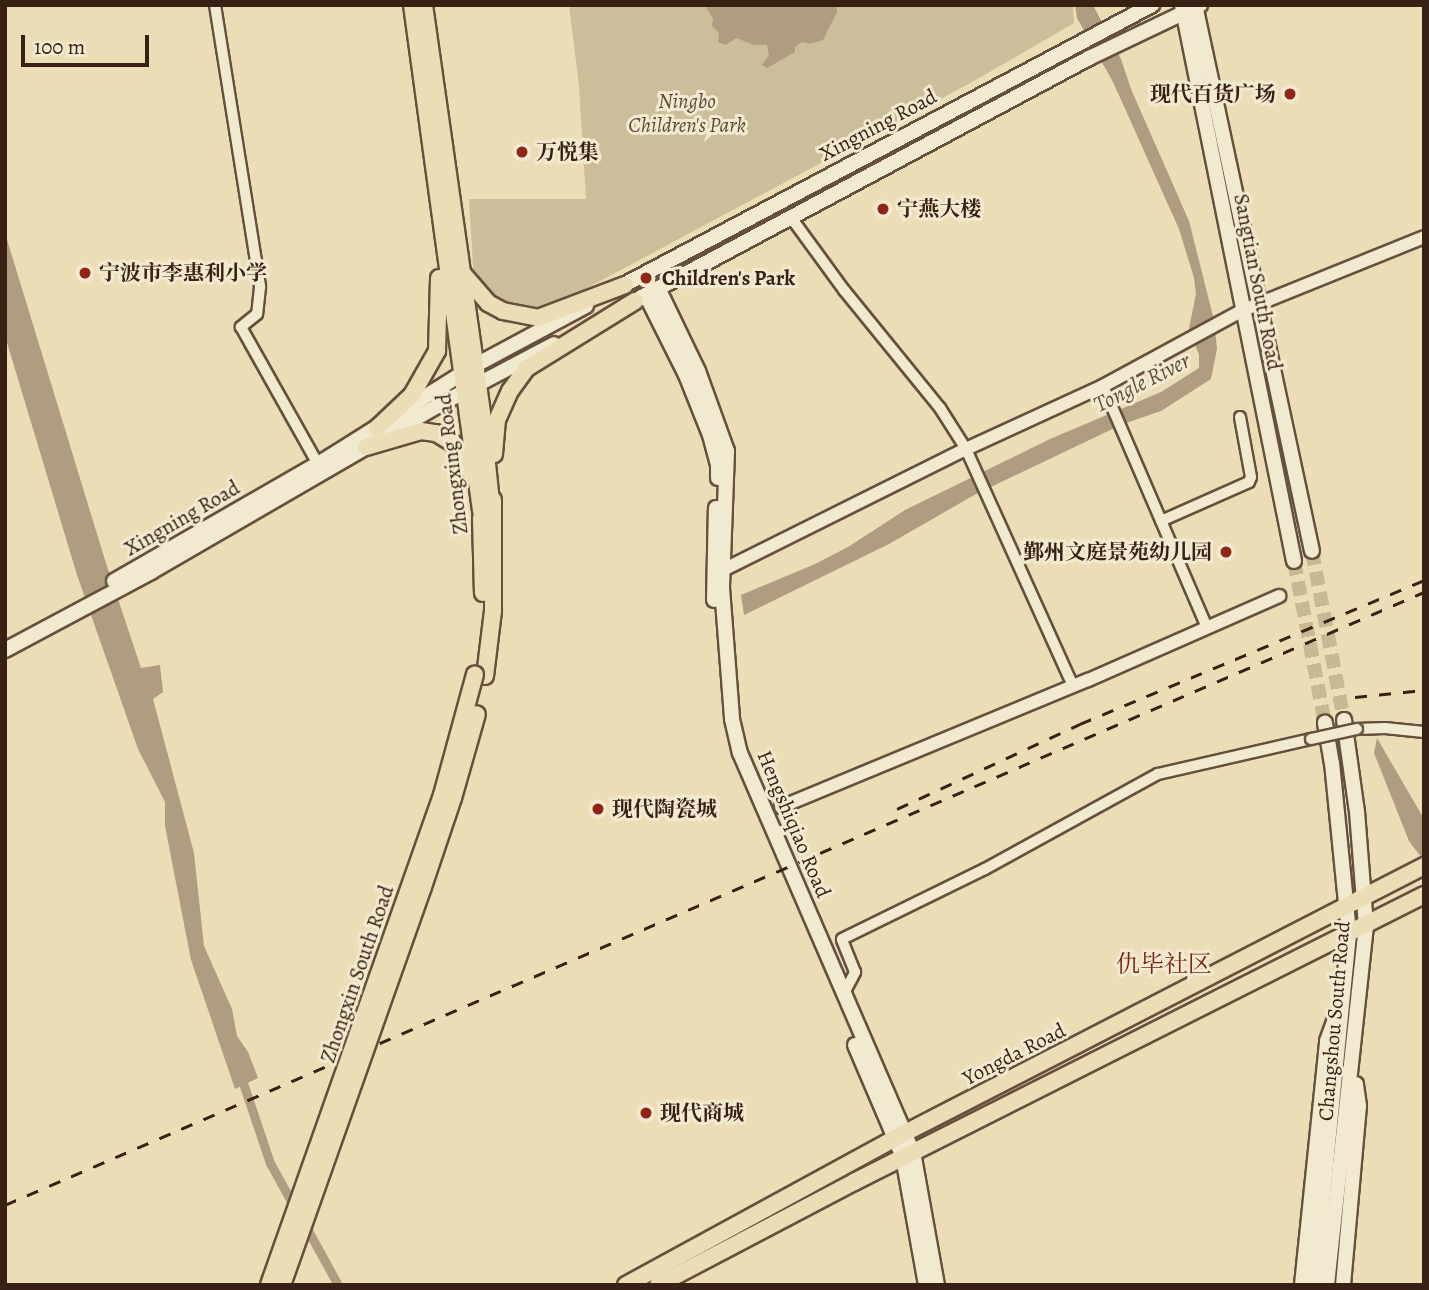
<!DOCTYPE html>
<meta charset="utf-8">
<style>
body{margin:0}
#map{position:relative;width:1429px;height:1290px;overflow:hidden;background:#ebdeb7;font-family:Alegreya,"Noto Serif SC",serif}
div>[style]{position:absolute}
.green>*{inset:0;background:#cdbe9b}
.water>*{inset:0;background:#ae9d80}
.canal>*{height:9px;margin:-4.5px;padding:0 4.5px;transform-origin:4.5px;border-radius:4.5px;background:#ae9d80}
.secondary-tunnel>*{height:14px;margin-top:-7px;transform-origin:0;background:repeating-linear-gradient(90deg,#c7b896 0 14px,transparent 0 21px)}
.roads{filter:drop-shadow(2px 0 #65503d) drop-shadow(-2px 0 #65503d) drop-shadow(0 2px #65503d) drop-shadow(0 -2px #65503d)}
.minor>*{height:10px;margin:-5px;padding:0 5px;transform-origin:5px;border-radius:5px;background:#f2ead0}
.tertiary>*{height:12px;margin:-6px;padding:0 6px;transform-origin:6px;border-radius:6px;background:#f2ead0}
.secondary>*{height:14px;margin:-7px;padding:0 7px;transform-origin:7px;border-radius:7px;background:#f2ead0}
.primary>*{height:16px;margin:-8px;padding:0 8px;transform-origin:8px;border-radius:8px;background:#ebdeb7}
.rail>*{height:2.5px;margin-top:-1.25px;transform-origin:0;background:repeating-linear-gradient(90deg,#382014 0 12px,transparent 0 24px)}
.bridges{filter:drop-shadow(2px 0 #65503d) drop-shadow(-2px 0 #65503d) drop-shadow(0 2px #65503d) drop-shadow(0 -2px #65503d)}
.minor-bridge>*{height:10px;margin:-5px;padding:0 5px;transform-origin:5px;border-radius:5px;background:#f2ead0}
.primary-bridge>*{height:16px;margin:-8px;padding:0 8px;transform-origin:8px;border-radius:8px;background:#ebdeb7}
.dots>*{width:19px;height:19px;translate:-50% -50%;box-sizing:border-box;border:4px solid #f2ead0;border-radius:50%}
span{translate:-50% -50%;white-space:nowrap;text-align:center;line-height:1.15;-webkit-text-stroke:6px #f2ead0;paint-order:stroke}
.poi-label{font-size:21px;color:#382014;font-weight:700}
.right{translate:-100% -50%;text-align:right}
.left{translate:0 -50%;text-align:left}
.park-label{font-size:21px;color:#5d4836;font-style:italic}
.street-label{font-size:21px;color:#382014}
.water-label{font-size:23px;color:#614c3a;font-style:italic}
.quarter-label{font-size:24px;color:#7a1f14}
.frame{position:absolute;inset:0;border:7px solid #382014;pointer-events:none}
.scale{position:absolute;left:21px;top:35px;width:128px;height:32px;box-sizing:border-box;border:4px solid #382014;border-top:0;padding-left:9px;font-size:21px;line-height:24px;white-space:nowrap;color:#382014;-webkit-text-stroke:5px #f2ead0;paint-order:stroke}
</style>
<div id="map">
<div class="green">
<i style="clip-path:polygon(569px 5px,1073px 5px,1074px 23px,974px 81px,546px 310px,520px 322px,504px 323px,489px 316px,479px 303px,474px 283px,469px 199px,586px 199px,579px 86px)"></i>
</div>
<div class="water">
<i style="clip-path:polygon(705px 5px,837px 5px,837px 12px,823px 40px,810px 44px,802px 42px,795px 47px,795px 52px,767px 68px,762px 65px,769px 55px,767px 45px,754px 45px,736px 38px,726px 45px,718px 42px,719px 33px,712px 26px,713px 19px)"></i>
<i style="clip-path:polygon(1075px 5px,1093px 5px,1121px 59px,1131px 89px,1189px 221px,1214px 320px,1217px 349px,1211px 379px,1161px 411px,1123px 424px,976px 494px,889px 544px,744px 615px,741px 595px,815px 564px,848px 547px,905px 510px,1050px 439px,1161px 392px,1199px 368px,1199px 355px,1189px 328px,1196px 294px,1194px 278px,1179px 229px,1113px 82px,1077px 18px)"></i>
<i style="clip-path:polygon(5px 233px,105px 560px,141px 668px,160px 665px,163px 692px,153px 699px,194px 853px,204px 946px,232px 1009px,237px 1036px,248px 1052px,258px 1078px,235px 1089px,191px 960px,165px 826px,165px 802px,138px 749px,77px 575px,5px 336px)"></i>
<i style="clip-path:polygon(1377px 738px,1424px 819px,1424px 861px,1409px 841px,1374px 753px)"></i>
</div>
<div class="canal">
<i style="left:240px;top:1074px;width:94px;rotate:71.4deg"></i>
<i style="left:270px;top:1163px;width:54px;rotate:61deg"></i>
<i style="left:305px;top:1225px;width:68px;rotate:61.2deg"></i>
</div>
<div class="secondary-tunnel">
<i style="left:1312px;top:551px;width:172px;rotate:79.3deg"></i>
<i style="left:1294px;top:561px;width:165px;rotate:79.2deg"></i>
</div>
<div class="roads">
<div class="minor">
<i style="left:215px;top:5px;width:286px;rotate:80.9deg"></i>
<i style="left:260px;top:287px;width:27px;rotate:96deg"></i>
<i style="left:257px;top:314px;width:21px;rotate:141deg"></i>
<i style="left:241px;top:327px;width:157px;rotate:60.7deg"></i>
<i style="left:790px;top:216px;width:92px;rotate:53.9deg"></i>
<i style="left:844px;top:290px;width:152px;rotate:50.9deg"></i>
<i style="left:940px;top:408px;width:49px;rotate:57.6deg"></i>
<i style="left:966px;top:449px;width:260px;rotate:65.7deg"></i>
<i style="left:1103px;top:386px;width:263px;rotate:66.7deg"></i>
<i style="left:1161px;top:521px;width:96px;rotate:-23.9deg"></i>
<i style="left:1249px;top:482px;width:5px;rotate:-68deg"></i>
<i style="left:1251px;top:477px;width:61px;rotate:-100.4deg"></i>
<i style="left:1357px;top:729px;width:28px;rotate:-2deg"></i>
<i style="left:1385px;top:728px;width:39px;rotate:6deg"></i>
<i style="left:843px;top:995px;width:26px;rotate:-62deg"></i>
<i style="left:855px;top:972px;width:35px;rotate:-112deg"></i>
<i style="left:842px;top:939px;width:159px;rotate:-26.1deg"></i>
<i style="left:985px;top:869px;width:197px;rotate:-28.8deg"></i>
<i style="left:1158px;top:774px;width:157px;rotate:-12.9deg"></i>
</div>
<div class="tertiary">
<i style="left:723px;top:570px;width:271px;rotate:-26.5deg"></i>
<i style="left:966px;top:449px;width:151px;rotate:-24.7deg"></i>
<i style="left:1103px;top:386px;width:157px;rotate:-28.5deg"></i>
<i style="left:1241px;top:311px;width:197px;rotate:-22deg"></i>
<i style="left:781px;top:807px;width:332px;rotate:-22.5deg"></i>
<i style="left:1088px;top:680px;width:209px;rotate:-23.7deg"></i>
</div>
<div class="secondary">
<i style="left:1182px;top:5px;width:567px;rotate:78.61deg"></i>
<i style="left:1195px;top:5px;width:558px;rotate:77.91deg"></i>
<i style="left:658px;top:288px;width:92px;rotate:64.3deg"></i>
<i style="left:698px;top:371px;width:85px;rotate:70.1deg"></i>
<i style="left:727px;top:451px;width:137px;rotate:92.1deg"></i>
<i style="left:722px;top:588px;width:131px;rotate:85.6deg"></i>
<i style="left:732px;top:719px;width:35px;rotate:77deg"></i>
<i style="left:740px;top:753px;width:435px;rotate:66.6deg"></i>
<i style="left:913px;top:1152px;width:135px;rotate:79.8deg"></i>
<i style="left:616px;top:289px;width:607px;rotate:-27.92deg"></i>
<i style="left:646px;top:295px;width:89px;rotate:63.4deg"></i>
<i style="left:686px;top:375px;width:65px;rotate:68.2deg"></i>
<i style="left:710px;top:435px;width:30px;rotate:75deg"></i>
<i style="left:718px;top:464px;width:14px;rotate:90deg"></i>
<i style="left:627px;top:305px;width:524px;rotate:-28.13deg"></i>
<i style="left:1089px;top:58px;width:123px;rotate:-25.5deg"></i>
<i style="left:114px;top:581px;width:250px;rotate:-29.9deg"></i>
<i style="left:331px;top:456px;width:169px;rotate:-32.2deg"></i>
<i style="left:474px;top:366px;width:127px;rotate:-28.2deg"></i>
<i style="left:714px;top:600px;width:92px;rotate:-88.8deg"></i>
<i style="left:5px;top:650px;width:166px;rotate:-28.1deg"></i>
<i style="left:151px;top:572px;width:333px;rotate:-30.1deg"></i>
<i style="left:439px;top:405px;width:130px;rotate:-27.9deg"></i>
<i style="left:855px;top:1045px;width:122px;rotate:66.8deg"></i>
<i style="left:903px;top:1157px;width:130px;rotate:79.8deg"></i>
<i style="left:1302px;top:1285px;width:245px;rotate:-84.1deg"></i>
<i style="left:1327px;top:1041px;width:29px;rotate:-70deg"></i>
<i style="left:1314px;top:1285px;width:354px;rotate:-84.3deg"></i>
<i style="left:1349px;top:933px;width:170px;rotate:-95.7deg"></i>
<i style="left:1332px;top:764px;width:42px;rotate:-99.7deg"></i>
<i style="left:1327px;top:1285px;width:361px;rotate:-83.8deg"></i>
<i style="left:1366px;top:926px;width:114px;rotate:-94.5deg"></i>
<i style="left:1357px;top:812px;width:93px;rotate:-98deg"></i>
<i style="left:1343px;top:1285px;width:180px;rotate:-84.9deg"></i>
<i style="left:1359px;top:1106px;width:22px;rotate:-98deg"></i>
</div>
<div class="primary">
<i style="left:412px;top:5px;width:511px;rotate:82.23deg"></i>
<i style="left:424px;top:5px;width:414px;rotate:81.9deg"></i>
<i style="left:482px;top:415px;width:97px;rotate:84.1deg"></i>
<i style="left:464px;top:275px;width:37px;rotate:49deg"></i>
<i style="left:488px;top:303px;width:17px;rotate:28deg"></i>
<i style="left:503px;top:311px;width:36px;rotate:11deg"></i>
<i style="left:538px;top:318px;width:93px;rotate:-20.8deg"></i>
<i style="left:377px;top:428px;width:48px;rotate:-43.3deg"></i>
<i style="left:412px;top:395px;width:51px;rotate:-60.4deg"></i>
<i style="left:437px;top:351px;width:73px;rotate:-88.4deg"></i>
<i style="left:366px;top:447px;width:57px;rotate:-16.2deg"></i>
<i style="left:421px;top:431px;width:15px;rotate:8deg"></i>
<i style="left:436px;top:433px;width:21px;rotate:31deg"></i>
<i style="left:454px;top:444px;width:33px;rotate:59deg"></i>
<i style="left:494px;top:454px;width:34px;rotate:-85deg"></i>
<i style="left:497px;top:420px;width:32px;rotate:-66deg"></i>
<i style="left:510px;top:391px;width:29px;rotate:-54deg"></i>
<i style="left:527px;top:368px;width:127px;rotate:-31.8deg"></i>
<i style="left:481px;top:518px;width:75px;rotate:88.5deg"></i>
<i style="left:485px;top:676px;width:65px;rotate:-83deg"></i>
<i style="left:493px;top:611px;width:111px;rotate:-90deg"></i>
<i style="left:626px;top:1285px;width:318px;rotate:-28.6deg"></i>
<i style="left:905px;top:1133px;width:584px;rotate:-27.22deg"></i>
<i style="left:658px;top:1285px;width:221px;rotate:-27.7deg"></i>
<i style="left:854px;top:1182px;width:638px;rotate:-26.73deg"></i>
</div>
</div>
<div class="rail">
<i style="left:1355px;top:697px;width:69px;rotate:-5.8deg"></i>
<i style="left:897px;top:809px;width:202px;rotate:-24.9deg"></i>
<i style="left:1080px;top:724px;width:373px;rotate:-22.7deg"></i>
<i style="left:5px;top:1205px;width:1546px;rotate:-23.36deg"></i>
</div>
<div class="bridges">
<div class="minor-bridge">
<i style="left:1311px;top:739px;width:47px;rotate:-12.3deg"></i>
</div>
<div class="primary-bridge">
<i style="left:269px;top:1285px;width:520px;rotate:-70.55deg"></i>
<i style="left:442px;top:795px;width:125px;rotate:-74.7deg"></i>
<i style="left:282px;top:1285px;width:422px;rotate:-70.5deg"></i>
<i style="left:423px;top:887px;width:94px;rotate:-71.4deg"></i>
<i style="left:453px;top:798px;width:87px;rotate:-74.1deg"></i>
</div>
</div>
<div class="dots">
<i style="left:1290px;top:94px;background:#8f2418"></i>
<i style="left:522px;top:152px;background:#8f2418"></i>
<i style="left:883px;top:209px;background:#8f2418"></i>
<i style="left:85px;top:273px;background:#8f2418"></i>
<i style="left:646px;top:278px;background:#8f2418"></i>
<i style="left:1226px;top:552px;background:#8f2418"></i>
<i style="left:598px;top:809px;background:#8f2418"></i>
<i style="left:646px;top:1113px;background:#8f2418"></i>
</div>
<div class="poi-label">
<span class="right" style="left:1276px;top:94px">现代百货广场</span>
<span class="left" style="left:536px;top:152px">万悦集</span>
<span class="left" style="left:897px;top:209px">宁燕大楼</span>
<span class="left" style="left:99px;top:273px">宁波市李惠利小学</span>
<span class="left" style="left:662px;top:278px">Children's Park</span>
<span class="right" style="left:1212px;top:552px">鄞州文庭景苑幼儿园</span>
<span class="left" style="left:612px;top:809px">现代陶瓷城</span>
<span class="left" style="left:660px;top:1113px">现代商城</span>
</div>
<div class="park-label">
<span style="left:687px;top:113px">Ningbo<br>Children's Park</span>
</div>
<div class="street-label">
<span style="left:878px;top:125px;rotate:-28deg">Xingning Road</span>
<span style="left:1258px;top:282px;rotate:79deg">Sangtian South Road</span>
<span style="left:452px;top:464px;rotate:-97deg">Zhongxing Road</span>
<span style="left:182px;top:518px;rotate:-30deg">Xingning Road</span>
<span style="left:794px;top:824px;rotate:67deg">Hengshiqiao Road</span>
<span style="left:357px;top:974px;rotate:-71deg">Zhongxin South Road</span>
<span style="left:1334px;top:1021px;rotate:-85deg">Changshou South Road</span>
<span style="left:1014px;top:1054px;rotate:-27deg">Yongda Road</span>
</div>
<div class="water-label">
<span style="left:1142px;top:383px;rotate:-27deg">Tongle River</span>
</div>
<div class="quarter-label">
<span style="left:1164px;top:965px">仇毕社区</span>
</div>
<div class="frame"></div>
<div class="scale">100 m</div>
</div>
